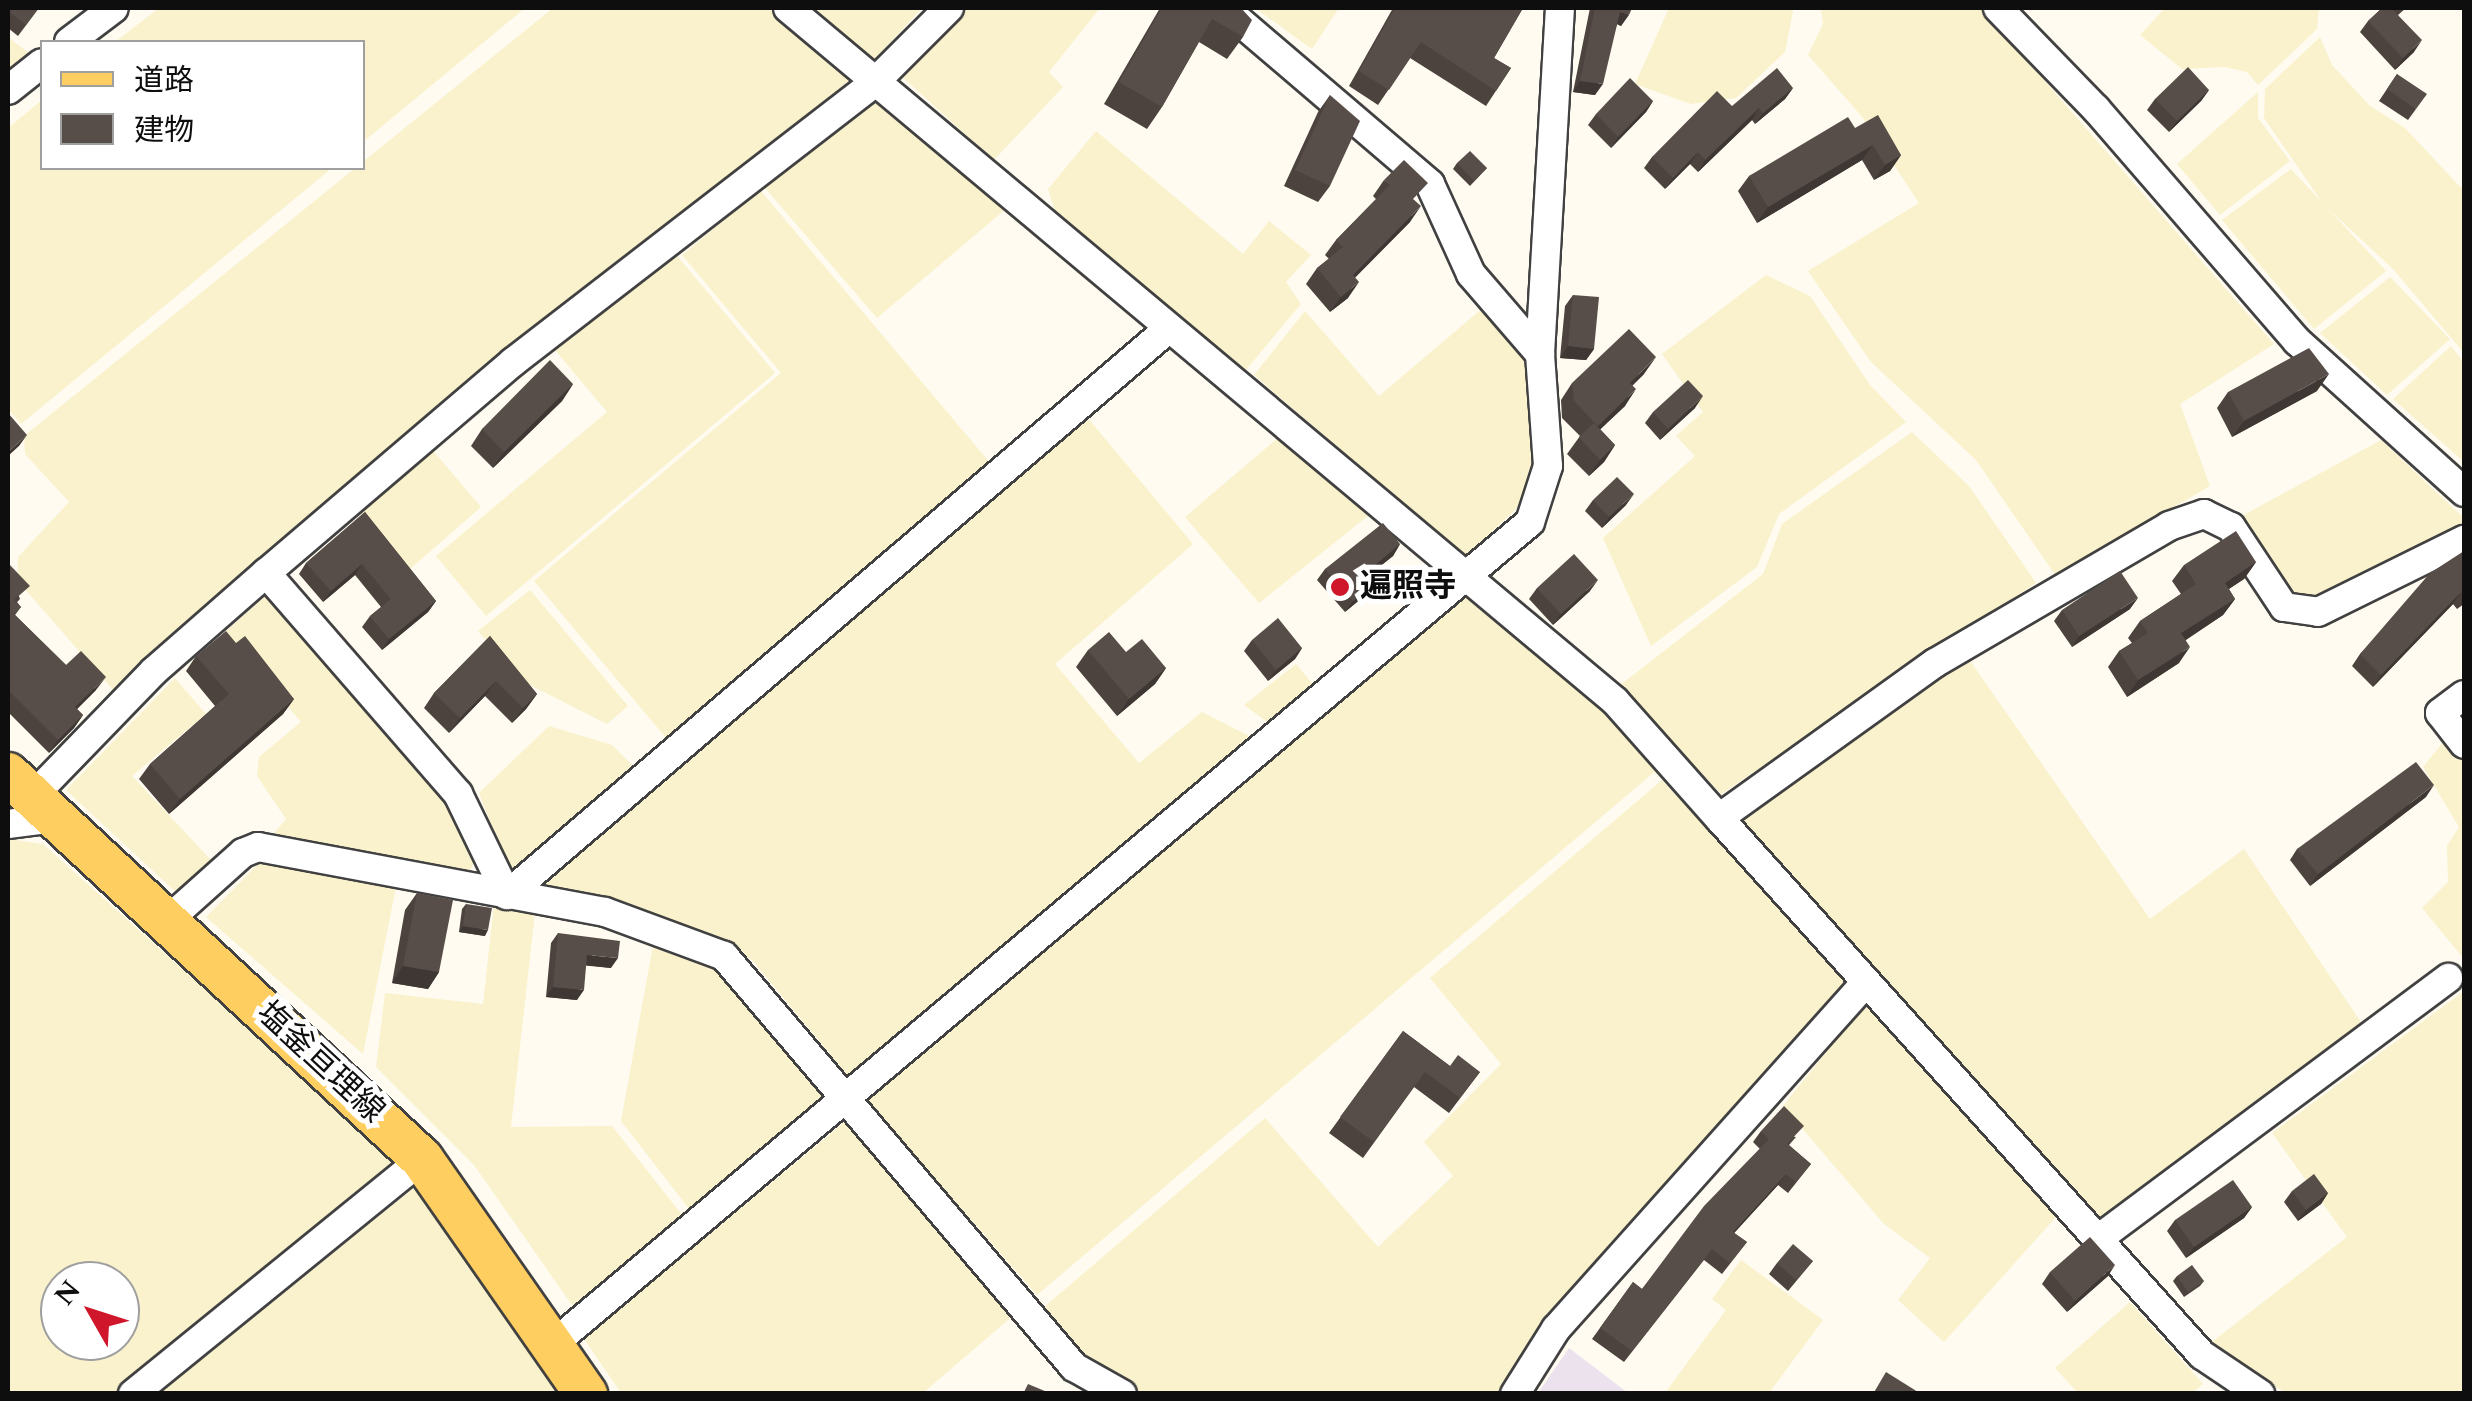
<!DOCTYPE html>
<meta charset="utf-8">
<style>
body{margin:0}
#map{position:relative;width:2472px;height:1401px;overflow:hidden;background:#fffbf0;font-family:Spectral,"Noto Sans JP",serif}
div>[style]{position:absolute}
.industrial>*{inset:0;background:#ece2ee}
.farmland>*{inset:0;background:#f9f2cc}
.roads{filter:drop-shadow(2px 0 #414141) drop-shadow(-2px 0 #414141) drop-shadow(0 2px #414141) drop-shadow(0 -2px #414141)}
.street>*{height:28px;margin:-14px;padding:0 14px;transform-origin:14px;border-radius:14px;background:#fff}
.primary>*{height:42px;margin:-21px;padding:0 21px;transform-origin:21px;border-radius:21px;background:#ffce60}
.wall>*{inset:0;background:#4c433f}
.shaded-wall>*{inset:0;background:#3e3733}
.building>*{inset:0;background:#584e49}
.dots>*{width:28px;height:28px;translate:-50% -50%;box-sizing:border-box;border:5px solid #fff;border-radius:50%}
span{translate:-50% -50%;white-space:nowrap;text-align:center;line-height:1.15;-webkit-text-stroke:10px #fff;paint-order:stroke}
.poi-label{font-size:32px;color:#0e0e0e;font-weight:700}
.left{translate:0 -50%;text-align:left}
.street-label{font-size:32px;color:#0e0e0e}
.frame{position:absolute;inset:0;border:10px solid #0e0e0e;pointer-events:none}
.legend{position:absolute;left:40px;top:40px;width:325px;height:130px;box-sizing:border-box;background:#fff;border:2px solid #9f9f9f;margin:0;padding:12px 18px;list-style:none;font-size:30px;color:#0e0e0e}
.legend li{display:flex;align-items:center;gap:20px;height:50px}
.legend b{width:50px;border:2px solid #9f9f9f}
.north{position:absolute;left:40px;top:1261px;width:100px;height:100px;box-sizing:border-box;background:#fff;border:2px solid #9f9f9f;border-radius:50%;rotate:309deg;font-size:28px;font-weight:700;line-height:40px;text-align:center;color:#0e0e0e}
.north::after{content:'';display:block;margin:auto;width:35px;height:45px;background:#cf162b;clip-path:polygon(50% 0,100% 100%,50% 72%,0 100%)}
</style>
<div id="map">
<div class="industrial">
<i style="clip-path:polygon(1569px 1348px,1628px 1393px,1538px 1393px)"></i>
</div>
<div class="farmland">
<i style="clip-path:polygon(159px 8px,525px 8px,363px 142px,362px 42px,115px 42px)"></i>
<i style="clip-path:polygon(553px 8px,770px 8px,853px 78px,529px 336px,113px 690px,17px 580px,18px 557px,69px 502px,25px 454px,24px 436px)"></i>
<i style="clip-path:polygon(813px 8px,922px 8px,874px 60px)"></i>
<i style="clip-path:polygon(967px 8px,1100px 8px,1049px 72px,1063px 87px,994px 160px,901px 76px)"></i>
<i style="clip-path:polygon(1255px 8px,1339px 8px,1312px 49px)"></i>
<i style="clip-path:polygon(1669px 8px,1788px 8px,1793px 11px,1785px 52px,1736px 98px,1691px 104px,1635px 84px)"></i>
<i style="clip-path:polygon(1821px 8px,1981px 8px,2274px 344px,2180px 404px,2210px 486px,2056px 576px,1976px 460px,1871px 362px,1808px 271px,1919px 203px,1863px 118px,1808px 55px,1823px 24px)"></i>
<i style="clip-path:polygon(2165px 8px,2319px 8px,2317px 29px,2258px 85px,2247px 72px,2225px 67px,2182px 69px,2140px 35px)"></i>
<i style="clip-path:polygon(8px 37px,34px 57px,8px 77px)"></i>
<i style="clip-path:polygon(2320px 37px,2332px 65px,2370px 106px,2405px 128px,2464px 191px,2464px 353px,2393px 269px,2324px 205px,2264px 118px,2265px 89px)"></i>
<i style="clip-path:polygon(2258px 92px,2258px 118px,2290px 161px,2220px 215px,2177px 164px)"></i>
<i style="clip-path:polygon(42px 100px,42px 168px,332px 168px,21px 424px,8px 409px,8px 128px)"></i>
<i style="clip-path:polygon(876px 100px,1007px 208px,877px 318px,765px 188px)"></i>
<i style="clip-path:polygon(1096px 131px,1243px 254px,1269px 221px,1311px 255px,1286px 282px,1301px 304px,1245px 371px,1056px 214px,1048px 189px)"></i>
<i style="clip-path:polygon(2291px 169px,2386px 271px,2314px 329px,2222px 220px)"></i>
<i style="clip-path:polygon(760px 190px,991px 464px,667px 739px,534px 581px,781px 373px,682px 255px)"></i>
<i style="clip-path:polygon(673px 251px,775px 373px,486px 616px,436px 556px,607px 412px,555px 350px)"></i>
<i style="clip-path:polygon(1766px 275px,1810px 296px,1870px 385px,1906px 422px,1779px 514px,1757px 567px,1651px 646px,1603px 538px,1695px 456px,1676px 436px,1703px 412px,1662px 354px)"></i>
<i style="clip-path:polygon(2390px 277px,2450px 339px,2387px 395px,2320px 333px)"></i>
<i style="clip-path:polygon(1484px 307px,1526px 355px,1533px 469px,1517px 508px,1465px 557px,1254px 375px,1305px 311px,1379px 396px)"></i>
<i style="clip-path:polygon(2451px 346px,2464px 363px,2464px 462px,2393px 399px)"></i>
<i style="clip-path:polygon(1087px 417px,1193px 544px,1055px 664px,1139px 763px,1202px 712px,1251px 737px,850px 1078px,752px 960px,665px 917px,542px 887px)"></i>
<i style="clip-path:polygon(1912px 432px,1969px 486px,2036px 583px,1721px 794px,1619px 686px,1763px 574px,1782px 524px)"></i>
<i style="clip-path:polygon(1278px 438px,1369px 515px,1259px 603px,1185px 517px)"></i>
<i style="clip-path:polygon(2381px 440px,2464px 518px,2464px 526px,2320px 600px,2288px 596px,2240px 517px)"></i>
<i style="clip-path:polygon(430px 447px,481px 507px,409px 570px,357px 510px)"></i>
<i style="clip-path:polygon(530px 590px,628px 706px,607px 724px,520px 680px,478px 631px)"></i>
<i style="clip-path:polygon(270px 592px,453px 799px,479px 852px,467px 877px,270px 838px,286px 819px,257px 776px,259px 757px,301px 722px,225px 632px)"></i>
<i style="clip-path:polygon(1466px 597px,1615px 719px,1658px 769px,1037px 1295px,866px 1100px)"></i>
<i style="clip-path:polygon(1966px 655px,2150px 919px,2244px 849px,2365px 1028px,2099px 1224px,1738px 821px)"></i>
<i style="clip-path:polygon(1296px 664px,1316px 688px,1270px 724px,1244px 705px)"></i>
<i style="clip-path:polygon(175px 678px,206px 714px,132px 776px,213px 862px,179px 895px,66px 790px)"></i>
<i style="clip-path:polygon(549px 726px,612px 745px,636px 769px,511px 877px,479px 793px)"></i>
<i style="clip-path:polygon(2448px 736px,2464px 757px,2464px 959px,2422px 908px,2448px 882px,2447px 846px,2459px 827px,2423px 767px)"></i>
<i style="clip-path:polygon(1662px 780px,1848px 980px,1551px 1315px,1500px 1393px,1145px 1393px,1085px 1364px,1043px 1308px,1265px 1118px,1378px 1247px,1453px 1176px,1424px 1142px,1501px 1064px,1430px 978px)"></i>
<i style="clip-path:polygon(evenodd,8px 839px,43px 844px,399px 1164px,114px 1393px,8px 1394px,8px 839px,60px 1281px,120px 1281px,120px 1341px,60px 1341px,60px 1281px)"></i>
<i style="clip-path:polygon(261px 861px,396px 887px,363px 1054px,206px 917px)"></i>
<i style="clip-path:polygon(494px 904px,535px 912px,511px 1127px,612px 1126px,683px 1216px,574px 1308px,474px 1165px,376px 1067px,385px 993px,483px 1004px)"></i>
<i style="clip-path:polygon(654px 940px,717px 964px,829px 1091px,690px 1210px,621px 1121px)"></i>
<i style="clip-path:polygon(2464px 991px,2464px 1393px,2286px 1393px,2208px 1345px,2347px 1237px,2272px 1133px)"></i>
<i style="clip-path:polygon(1865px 1004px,2056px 1217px,1944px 1342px,1898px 1300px,1930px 1258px,1884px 1224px,1783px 1106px)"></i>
<i style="clip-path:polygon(847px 1120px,1015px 1314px,923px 1393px,621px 1393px,584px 1339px)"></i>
<i style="clip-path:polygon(415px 1187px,560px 1393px,160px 1393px)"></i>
<i style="clip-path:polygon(1741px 1260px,1823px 1320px,1769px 1393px,1665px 1393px,1726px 1310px,1712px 1299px)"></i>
<i style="clip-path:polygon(2130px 1302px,2203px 1384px,2192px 1393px,2078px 1393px,2055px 1368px)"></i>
</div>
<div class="roads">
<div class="street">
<i style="left:788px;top:8px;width:1079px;rotate:39.96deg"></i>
<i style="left:1615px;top:701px;width:157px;rotate:48.4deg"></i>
<i style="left:1719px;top:818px;width:266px;rotate:-35.7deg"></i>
<i style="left:1935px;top:663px;width:271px;rotate:-30.3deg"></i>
<i style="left:2169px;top:526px;width:37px;rotate:-19deg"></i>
<i style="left:2204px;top:514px;width:30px;rotate:26deg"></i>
<i style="left:2231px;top:527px;width:96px;rotate:56.5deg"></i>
<i style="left:2284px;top:607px;width:34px;rotate:8deg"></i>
<i style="left:2318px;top:612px;width:163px;rotate:-26.3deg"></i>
<i style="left:1224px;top:8px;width:271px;rotate:40.5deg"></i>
<i style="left:1430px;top:184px;width:99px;rotate:65.5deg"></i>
<i style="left:1471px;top:274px;width:106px;rotate:49.2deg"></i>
<i style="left:1998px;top:8px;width:141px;rotate:45.9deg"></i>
<i style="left:2096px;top:109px;width:307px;rotate:49.1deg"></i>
<i style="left:2297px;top:341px;width:225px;rotate:42.1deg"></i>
<i style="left:69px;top:42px;width:56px;rotate:-37.1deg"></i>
<i style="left:8px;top:90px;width:43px;rotate:-38.5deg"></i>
<i style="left:266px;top:573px;width:293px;rotate:49deg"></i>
<i style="left:458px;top:794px;width:112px;rotate:64.1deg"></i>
<i style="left:507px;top:895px;width:869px;rotate:-40.57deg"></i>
<i style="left:2464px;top:695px;width:30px;rotate:143deg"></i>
<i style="left:2440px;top:713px;width:39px;rotate:52deg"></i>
<i style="left:32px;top:797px;width:175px;rotate:-45.9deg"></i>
<i style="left:154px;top:671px;width:149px;rotate:-41.2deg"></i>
<i style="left:266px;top:573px;width:325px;rotate:-40.5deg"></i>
<i style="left:513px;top:362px;width:456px;rotate:-37.7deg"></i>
<i style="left:874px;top:83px;width:106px;rotate:-45deg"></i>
<i style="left:1719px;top:818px;width:722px;rotate:48.03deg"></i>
<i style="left:2202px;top:1355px;width:70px;rotate:33.9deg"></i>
<i style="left:8px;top:824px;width:47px;rotate:-7.3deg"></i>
<i style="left:168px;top:920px;width:101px;rotate:-41.8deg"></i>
<i style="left:243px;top:853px;width:16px;rotate:-22deg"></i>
<i style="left:258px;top:847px;width:353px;rotate:10.6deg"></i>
<i style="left:605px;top:912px;width:127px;rotate:20.3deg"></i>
<i style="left:724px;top:956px;width:540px;rotate:49.58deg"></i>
<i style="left:1074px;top:1367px;width:55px;rotate:29.4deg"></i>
<i style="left:2098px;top:1239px;width:437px;rotate:-36.7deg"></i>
<i style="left:552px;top:1345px;width:1278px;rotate:-40.08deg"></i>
<i style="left:1530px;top:522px;width:59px;rotate:-72.2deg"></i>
<i style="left:1548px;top:466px;width:112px;rotate:-94.1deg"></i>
<i style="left:1540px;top:354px;width:347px;rotate:-86.7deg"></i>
<i style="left:133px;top:1394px;width:372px;rotate:-39.1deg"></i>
<i style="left:1515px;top:1394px;width:77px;rotate:-57.8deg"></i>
<i style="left:1556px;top:1329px;width:465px;rotate:-48.2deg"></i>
</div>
<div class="primary">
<i style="left:8px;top:774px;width:565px;rotate:42.92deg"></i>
<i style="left:422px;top:1159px;width:287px;rotate:55.1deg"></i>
</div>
</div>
<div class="wall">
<i style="clip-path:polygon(8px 8px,39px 8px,18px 36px,8px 28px)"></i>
<i style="clip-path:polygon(1160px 8px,1241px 8px,1243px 37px,1227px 59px,1199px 42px,1162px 107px,1147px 129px,1104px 104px)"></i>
<i style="clip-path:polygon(1393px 8px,1523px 8px,1494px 58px,1511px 68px,1486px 106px,1410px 58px,1378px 105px,1349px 86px)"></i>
<i style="clip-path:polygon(1590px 8px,1632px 8px,1621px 26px,1617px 24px,1595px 95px,1573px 92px)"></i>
<i style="clip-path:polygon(2379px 8px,2406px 8px,2398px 15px,2414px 52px,2395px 70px,2360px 32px,2368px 21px,2381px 9px)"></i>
<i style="clip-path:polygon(2397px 74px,2416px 109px,2408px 120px,2379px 101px)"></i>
<i style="clip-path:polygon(1793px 88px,1785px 99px,1755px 124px,1752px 120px,1698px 172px,1690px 164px,1665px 189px,1644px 168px,1652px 157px)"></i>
<i style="clip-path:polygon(2209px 90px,2201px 101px,2169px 132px,2147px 110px,2155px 99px)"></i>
<i style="clip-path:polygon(1330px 95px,1330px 186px,1318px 202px,1284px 186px,1318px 112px)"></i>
<i style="clip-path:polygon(1653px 101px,1646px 112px,1611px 148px,1588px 125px,1596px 114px)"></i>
<i style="clip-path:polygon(1855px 128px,1901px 155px,1890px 171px,1874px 180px,1862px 160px,1757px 223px,1738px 191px,1749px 176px)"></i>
<i style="clip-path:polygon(1457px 163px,1487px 168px,1470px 186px,1453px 169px)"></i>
<i style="clip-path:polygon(1384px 180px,1415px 201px,1410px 222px,1355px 277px,1348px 298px,1330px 312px,1306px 284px,1317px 268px,1329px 259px,1325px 255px,1336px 240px,1376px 199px,1373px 196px)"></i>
<i style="clip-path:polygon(1573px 295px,1594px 349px,1586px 360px,1560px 358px,1565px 306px)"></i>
<i style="clip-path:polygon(1644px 374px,1632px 386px,1625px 406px,1600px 429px,1615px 445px,1604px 462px,1589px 476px,1567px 454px,1580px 436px,1562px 418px,1561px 400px,1572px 383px)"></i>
<i style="clip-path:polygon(573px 384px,562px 401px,493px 468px,471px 446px,482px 429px)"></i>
<i style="clip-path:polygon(2317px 391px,2232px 437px,2217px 408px,2228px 392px)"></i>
<i style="clip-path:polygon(1695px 408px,1660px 440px,1645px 423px,1653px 412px)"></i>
<i style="clip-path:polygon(1593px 500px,1626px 505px,1602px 528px,1585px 511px)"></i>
<i style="clip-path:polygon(365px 512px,436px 601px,428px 612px,382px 650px,362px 627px,370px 616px,381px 607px,355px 575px,323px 602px,299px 574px,306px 563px)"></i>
<i style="clip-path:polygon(1400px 544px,1393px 556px,1364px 579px,1370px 586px,1363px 597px,1345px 612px,1317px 580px,1325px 569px)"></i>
<i style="clip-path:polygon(2464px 551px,2464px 604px,2457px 609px,2453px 604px,2373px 687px,2352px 666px,2360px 654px)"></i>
<i style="clip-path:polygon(2256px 562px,2244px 579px,2229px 589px,2235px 599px,2223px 615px,2186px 640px,2179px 663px,2127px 697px,2108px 667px,2119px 651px,2132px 643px,2128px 638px,2140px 621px,2181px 594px,2172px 581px,2184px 565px)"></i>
<i style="clip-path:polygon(8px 566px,20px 599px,17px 602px,21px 607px,15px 615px,66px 665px,96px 690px,77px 709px,83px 715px,74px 728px,49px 753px,8px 712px)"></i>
<i style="clip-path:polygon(1537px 588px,1590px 591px,1553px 625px,1529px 599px)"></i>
<i style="clip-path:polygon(2130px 609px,2072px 647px,2054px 621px,2062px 610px)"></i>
<i style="clip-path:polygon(490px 636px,537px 694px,526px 709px,512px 723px,485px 696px,449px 733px,424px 708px,434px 693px)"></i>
<i style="clip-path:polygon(1252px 640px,1302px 648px,1295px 659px,1268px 681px,1244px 651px)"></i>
<i style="clip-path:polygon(236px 643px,294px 699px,283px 714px,169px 814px,139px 779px,150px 764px,215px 706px,186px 671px,196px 656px)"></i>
<i style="clip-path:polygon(1088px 650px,1126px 652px,1166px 668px,1155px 684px,1117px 716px,1076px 667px)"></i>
<i style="clip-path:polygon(2426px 797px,2310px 886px,2290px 860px,2297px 849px)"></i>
<i style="clip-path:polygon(417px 893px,439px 972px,428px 989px,392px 983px,405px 910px)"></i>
<i style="clip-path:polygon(466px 904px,485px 936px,459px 932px,462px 909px)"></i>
<i style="clip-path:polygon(558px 933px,611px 968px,586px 965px,577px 1000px,546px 997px,551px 943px)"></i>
<i style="clip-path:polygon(1403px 1031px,1450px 1066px,1480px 1072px,1449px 1113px,1414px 1087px,1363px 1158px,1329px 1133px)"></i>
<i style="clip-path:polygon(1761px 1131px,1796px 1137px,1789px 1145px,1811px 1164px,1788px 1193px,1778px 1185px,1734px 1233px,1747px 1242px,1722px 1274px,1704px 1260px,1624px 1362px,1592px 1339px,1633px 1282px,1642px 1289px,1760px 1149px,1753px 1142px)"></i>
<i style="clip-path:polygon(2292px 1191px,2328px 1193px,2321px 1204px,2298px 1221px,2284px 1202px)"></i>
<i style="clip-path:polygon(2252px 1207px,2244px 1218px,2186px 1258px,2167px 1231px,2175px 1220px)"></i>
<i style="clip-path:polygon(1813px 1261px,1788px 1291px,1769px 1274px,1777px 1263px)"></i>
<i style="clip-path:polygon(2050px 1272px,2108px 1276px,2067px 1312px,2042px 1284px)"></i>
<i style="clip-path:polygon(2177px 1276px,2204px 1281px,2200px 1286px,2184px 1297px,2173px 1281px)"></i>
</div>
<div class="shaded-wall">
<i style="clip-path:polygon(1620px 12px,1629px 15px,1621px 26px,1613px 22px)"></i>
<i style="clip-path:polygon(2422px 40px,2414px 52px,2395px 70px,2403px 58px)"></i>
<i style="clip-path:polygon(1580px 81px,1603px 84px,1595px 95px,1573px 92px)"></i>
<i style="clip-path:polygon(1793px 88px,1785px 99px,1755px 124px,1763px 113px)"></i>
<i style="clip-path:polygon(2209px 90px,2201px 101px,2169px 132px,2177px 121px)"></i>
<i style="clip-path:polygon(1653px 101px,1646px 112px,1611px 148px,1618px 137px)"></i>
<i style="clip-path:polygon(1759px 108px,1752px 120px,1698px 172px,1705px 160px)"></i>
<i style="clip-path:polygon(1873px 145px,1862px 160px,1757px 223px,1768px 207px)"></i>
<i style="clip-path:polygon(1698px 152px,1690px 164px,1665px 189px,1673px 178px)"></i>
<i style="clip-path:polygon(1901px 155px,1890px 171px,1874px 180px,1885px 165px)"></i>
<i style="clip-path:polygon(1421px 206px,1410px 222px,1342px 291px,1353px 275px)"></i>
<i style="clip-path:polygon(1359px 282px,1348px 298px,1330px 312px,1341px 297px)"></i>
<i style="clip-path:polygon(1568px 346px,1594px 349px,1586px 360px,1560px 358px)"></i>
<i style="clip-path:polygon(1656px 357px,1644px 374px,1618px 399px,1630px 383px)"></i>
<i style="clip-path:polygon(2329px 374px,2317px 391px,2232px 437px,2244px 421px)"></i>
<i style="clip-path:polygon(573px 384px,562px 401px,493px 468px,504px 452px)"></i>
<i style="clip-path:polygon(1636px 389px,1625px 406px,1586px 443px,1598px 426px)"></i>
<i style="clip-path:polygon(1703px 396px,1695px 408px,1660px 440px,1668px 429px)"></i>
<i style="clip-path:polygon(27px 435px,19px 446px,8px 456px,8px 452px)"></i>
<i style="clip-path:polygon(1615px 445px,1604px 462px,1589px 476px,1600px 460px)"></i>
<i style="clip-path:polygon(1634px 494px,1626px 505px,1602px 528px,1609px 517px)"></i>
<i style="clip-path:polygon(1400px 544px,1393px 556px,1354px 587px,1362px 576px)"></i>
<i style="clip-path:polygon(2256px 562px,2244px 579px,2213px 599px,2225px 583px)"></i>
<i style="clip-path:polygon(362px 564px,355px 575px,323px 602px,331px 591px)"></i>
<i style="clip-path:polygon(1598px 580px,1590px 591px,1553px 625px,1561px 614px)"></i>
<i style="clip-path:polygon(1370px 586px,1363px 597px,1345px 612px,1353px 601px)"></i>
<i style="clip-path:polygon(2461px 592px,2453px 604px,2373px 687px,2381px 675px)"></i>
<i style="clip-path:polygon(2138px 598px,2130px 609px,2072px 647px,2079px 636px)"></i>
<i style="clip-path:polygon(2235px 599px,2223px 615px,2170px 650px,2181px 633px)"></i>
<i style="clip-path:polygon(436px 601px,428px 612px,382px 650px,389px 639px)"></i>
<i style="clip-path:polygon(2190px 647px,2179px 663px,2127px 697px,2138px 680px)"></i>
<i style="clip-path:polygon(1302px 648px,1295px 659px,1268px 681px,1276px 670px)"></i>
<i style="clip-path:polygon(1166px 668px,1155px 684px,1117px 716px,1129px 699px)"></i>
<i style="clip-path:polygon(106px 677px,96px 690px,66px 720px,75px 707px)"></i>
<i style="clip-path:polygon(496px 681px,485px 696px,449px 733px,460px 718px)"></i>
<i style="clip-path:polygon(537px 694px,526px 709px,512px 723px,523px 708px)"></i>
<i style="clip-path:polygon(294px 699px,283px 714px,169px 814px,180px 799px)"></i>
<i style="clip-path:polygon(83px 715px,74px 728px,49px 753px,58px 740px)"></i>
<i style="clip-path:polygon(2434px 785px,2426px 797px,2310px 886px,2318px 874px)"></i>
<i style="clip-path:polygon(463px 926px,488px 930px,485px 936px,459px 932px)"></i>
<i style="clip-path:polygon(587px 955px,618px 958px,611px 968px,580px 965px)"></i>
<i style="clip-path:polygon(403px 966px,439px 972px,428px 989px,392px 983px)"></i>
<i style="clip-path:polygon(553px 987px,584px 990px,577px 1000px,546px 997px)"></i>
<i style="clip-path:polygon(1786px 1174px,1778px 1185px,1725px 1243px,1733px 1232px)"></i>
<i style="clip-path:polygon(2328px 1193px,2321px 1204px,2298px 1221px,2306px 1210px)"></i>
<i style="clip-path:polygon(2252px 1207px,2244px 1218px,2186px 1258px,2194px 1247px)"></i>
<i style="clip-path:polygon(2115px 1265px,2108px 1276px,2067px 1312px,2075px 1301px)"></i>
</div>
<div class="building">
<i style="clip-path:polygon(8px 8px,38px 8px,26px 25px,8px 11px)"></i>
<i style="clip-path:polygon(1162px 8px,1241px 8px,1252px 20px,1243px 37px,1212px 19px,1162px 107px,1119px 82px)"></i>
<i style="clip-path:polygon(1395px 8px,1523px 8px,1494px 58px,1511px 68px,1496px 91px,1421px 42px,1389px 90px,1359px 71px)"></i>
<i style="clip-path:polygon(1595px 8px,1632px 8px,1629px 15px,1620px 12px,1603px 84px,1580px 81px)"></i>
<i style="clip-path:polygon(2382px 8px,2391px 8px,2422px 40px,2403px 58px,2368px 21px)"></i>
<i style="clip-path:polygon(2188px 67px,2209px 90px,2177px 121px,2155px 99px)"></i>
<i style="clip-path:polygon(1777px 68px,1793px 88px,1763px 113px,1759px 108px,1705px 160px,1698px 152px,1673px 178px,1652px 157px,1717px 91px,1732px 106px)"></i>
<i style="clip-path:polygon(2397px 74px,2427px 94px,2416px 109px,2387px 89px)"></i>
<i style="clip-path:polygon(1630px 78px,1653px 101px,1618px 137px,1596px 114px)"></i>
<i style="clip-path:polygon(1330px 95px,1360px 121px,1330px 186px,1295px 170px)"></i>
<i style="clip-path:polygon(1878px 115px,1901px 155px,1885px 165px,1873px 145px,1768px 207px,1749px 176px,1848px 117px,1855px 128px)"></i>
<i style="clip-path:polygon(1470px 151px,1487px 168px,1474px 181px,1457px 163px)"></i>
<i style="clip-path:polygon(1404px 160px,1428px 183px,1413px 199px,1421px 206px,1353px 275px,1359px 282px,1341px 297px,1317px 268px,1343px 247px,1336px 240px,1390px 185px,1384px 180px)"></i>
<i style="clip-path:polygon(1573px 295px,1599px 297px,1594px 349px,1568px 346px)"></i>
<i style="clip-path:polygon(1629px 329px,1656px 357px,1630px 383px,1636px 389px,1598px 426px,1574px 401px,1572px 383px)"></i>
<i style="clip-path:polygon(2309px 348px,2329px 374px,2244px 421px,2228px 392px)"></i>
<i style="clip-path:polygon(550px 360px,573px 384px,504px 452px,482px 429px)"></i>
<i style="clip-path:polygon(1688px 380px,1703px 396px,1668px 429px,1653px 412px)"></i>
<i style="clip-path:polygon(8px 413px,27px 435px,8px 452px)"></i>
<i style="clip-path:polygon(1594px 423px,1615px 445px,1600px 460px,1579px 437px)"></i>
<i style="clip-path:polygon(1617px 477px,1634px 494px,1609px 517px,1593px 500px)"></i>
<i style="clip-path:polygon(365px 512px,436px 601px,389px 639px,370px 616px,391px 599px,362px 564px,331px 591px,306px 563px)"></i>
<i style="clip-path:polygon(1383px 523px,1400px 544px,1362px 576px,1370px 586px,1353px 601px,1325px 569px)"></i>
<i style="clip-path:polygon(2236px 531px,2256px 562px,2225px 583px,2235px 599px,2181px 633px,2190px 647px,2138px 680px,2119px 651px,2148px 633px,2140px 621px,2196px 584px,2184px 565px)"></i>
<i style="clip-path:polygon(2464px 551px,2464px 598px,2461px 592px,2381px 675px,2360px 654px,2430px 573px)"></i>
<i style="clip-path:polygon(1574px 554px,1598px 580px,1561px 614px,1537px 588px)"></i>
<i style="clip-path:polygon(9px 564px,30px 586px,14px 600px,21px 607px,14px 614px,66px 665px,81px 651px,106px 677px,75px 707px,83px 715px,58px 740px,8px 690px,8px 566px)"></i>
<i style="clip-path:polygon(2120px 571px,2138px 598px,2079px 636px,2062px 610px)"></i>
<i style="clip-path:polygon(1278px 618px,1302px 648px,1276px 670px,1252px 640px)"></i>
<i style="clip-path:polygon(226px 631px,236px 643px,245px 636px,294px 699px,180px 799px,150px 764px,229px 694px,196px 656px)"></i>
<i style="clip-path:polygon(1109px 632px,1126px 652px,1142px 639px,1166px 668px,1129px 699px,1088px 650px)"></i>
<i style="clip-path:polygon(490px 636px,537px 694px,523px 708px,496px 681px,460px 718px,434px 693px)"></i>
<i style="clip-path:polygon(2416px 762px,2434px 785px,2318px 874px,2297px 849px)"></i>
<i style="clip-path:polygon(417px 893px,453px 900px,439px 972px,403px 966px)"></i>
<i style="clip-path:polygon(466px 904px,492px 908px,488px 930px,463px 926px)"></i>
<i style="clip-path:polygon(558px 933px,620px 941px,618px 958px,587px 955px,584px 990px,553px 987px)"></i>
<i style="clip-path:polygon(1403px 1031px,1450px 1066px,1458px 1055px,1480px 1072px,1460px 1098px,1425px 1072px,1374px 1142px,1340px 1117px)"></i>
<i style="clip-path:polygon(1784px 1106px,1804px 1126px,1787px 1144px,1811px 1164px,1796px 1182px,1786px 1174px,1733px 1232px,1747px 1242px,1730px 1263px,1712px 1249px,1632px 1351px,1600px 1328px,1633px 1282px,1642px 1289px,1704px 1206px,1769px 1139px,1761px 1131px)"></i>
<i style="clip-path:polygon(2314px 1174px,2328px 1193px,2306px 1210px,2292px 1191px)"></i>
<i style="clip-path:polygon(2233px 1180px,2252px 1207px,2194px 1247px,2175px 1220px)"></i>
<i style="clip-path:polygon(2090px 1237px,2115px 1265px,2075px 1301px,2050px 1272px)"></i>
<i style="clip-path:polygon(1793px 1244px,1813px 1261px,1796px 1280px,1777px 1263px)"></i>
<i style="clip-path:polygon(2192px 1265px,2204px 1281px,2188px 1292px,2177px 1276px)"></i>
<i style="clip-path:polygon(1886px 1372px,1918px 1392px,1917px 1394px,1873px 1394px)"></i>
<i style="clip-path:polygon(1028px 1384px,1052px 1394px,1023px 1394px)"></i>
</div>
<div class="dots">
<i style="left:1340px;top:587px;background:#cf162b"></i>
</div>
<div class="poi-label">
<span class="left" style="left:1360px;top:587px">遍照寺</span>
</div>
<div class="street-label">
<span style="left:320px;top:1063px;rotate:43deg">塩釜亘理線</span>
</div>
<div class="frame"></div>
<ul class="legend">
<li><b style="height:12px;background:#ffce60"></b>道路</li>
<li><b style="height:28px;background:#584e49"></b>建物</li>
</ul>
<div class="north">N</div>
</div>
